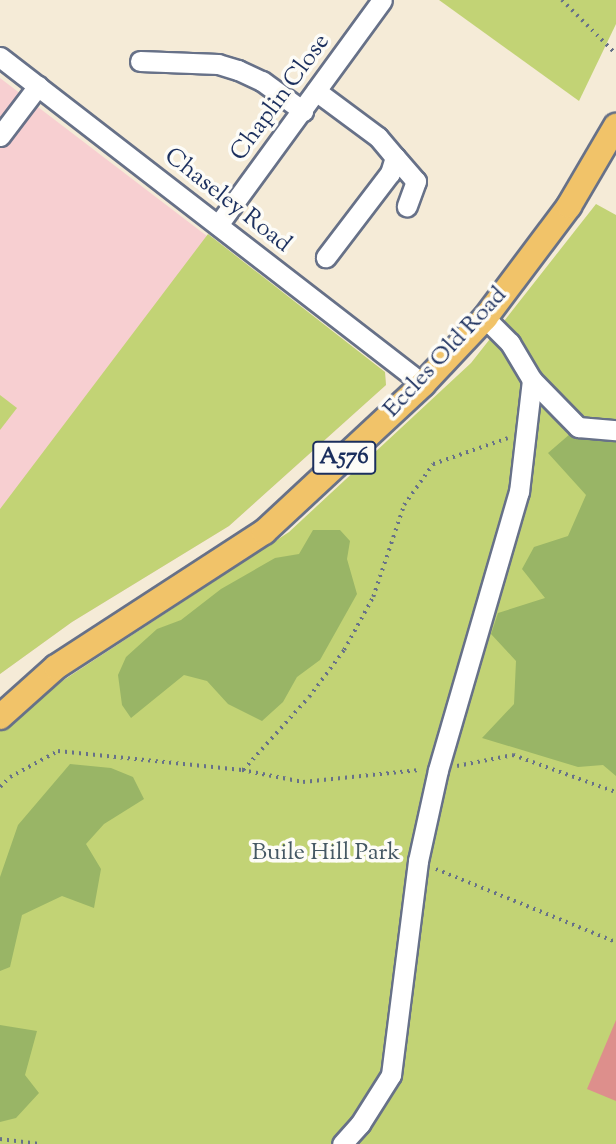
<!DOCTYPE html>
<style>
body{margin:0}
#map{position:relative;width:616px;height:1144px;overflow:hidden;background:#f5ebd7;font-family:"Sorts Mill Goudy",serif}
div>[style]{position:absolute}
.built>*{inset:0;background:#f7cfd1}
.green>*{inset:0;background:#c2d375}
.forest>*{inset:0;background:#99b566}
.building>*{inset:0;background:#dd8f8c}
.path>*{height:3.5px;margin-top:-1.75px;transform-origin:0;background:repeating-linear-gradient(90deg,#677188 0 2px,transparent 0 7px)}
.roads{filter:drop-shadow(2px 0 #677188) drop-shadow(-2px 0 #677188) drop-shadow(0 2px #677188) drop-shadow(0 -2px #677188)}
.minor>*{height:19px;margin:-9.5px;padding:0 9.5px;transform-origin:9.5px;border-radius:9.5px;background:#fff}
.major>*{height:24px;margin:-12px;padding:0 12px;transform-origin:12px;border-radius:12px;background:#f1c369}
span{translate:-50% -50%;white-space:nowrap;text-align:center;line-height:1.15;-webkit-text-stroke:7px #fdfcf7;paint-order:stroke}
.shield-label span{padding:2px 5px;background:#fdfcf7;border:2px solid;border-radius:5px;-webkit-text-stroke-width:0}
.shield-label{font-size:23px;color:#1b2f5e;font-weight:700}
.street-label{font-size:24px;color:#1b2f5e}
.park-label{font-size:24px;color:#455864}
</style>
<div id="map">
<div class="built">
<i style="clip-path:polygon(0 78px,385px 372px,386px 385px,229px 526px,72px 622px,0 674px)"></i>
</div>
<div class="green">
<i style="clip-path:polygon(439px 0,616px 0,616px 24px,579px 101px)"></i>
<i style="clip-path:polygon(596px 204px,616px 215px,616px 1144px,0 1144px,0 730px,18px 710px,289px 532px,471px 363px)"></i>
<i style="clip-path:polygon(208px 234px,385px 372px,386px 385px,229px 526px,72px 622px,0 674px,0 509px)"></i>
<i style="clip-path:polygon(0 395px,17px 408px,0 430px)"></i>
</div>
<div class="forest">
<i style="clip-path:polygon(616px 433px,616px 776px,603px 765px,578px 767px,482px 738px,514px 704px,516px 661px,491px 634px,498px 613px,545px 598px,522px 569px,534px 547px,568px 536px,586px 495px,548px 453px,570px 434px)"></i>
<i style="clip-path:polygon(313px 530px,340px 530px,350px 541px,347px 559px,357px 594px,320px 660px,297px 677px,283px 702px,262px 721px,228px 704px,207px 681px,184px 675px,131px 718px,122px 705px,118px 675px,126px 657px,157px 629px,181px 620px,221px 589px,275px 558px,299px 554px)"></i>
<i style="clip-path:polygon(70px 764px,111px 768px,133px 777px,144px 799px,104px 824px,86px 844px,101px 869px,94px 908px,62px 896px,22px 915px,10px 967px,0 971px,0 877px,18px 825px)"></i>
<i style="clip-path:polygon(0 1025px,37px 1031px,25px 1075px,39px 1093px,16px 1118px,0 1122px)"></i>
</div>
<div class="building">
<i style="clip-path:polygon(616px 1020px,616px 1101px,587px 1089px)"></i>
</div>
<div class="path">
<i style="left:562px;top:0;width:76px;rotate:45deg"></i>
<i style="left:457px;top:766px;width:57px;rotate:-11.1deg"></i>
<i style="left:513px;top:755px;width:109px;rotate:19.8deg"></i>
<i style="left:243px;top:770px;width:98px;rotate:-47.9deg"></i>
<i style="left:309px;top:697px;width:59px;rotate:-53.3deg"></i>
<i style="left:344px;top:650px;width:60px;rotate:-61.3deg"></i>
<i style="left:373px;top:597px;width:97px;rotate:-71.4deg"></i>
<i style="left:404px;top:505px;width:50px;rotate:-54.7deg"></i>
<i style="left:433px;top:464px;width:79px;rotate:-19.1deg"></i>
<i style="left:0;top:787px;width:14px;rotate:-45deg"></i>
<i style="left:10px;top:777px;width:55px;rotate:-28.4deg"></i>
<i style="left:58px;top:751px;width:185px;rotate:5.9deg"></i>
<i style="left:242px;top:770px;width:62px;rotate:11.1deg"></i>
<i style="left:303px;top:782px;width:117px;rotate:-5.9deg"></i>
<i style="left:436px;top:869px;width:194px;rotate:22.1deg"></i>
<i style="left:0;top:1139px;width:40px;rotate:7.1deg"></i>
</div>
<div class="roads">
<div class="minor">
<i style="left:0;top:57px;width:535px;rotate:37.71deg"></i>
<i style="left:140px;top:61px;width:78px;rotate:2.2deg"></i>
<i style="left:218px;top:64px;width:21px;rotate:17deg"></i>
<i style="left:238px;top:70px;width:26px;rotate:25deg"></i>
<i style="left:262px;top:81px;width:51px;rotate:36.2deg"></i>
<i style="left:316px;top:91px;width:77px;rotate:36.6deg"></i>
<i style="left:378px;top:137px;width:26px;rotate:50deg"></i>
<i style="left:395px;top:157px;width:17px;rotate:107deg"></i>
<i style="left:390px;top:173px;width:106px;rotate:127.3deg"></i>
<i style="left:0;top:136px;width:63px;rotate:-52.8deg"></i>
<i style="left:395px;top:157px;width:32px;rotate:49deg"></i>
<i style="left:416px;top:181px;width:27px;rotate:110deg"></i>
<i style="left:218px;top:225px;width:278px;rotate:-53.9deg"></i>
<i style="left:532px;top:380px;width:66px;rotate:45.6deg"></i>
<i style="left:578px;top:427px;width:38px;rotate:5deg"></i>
<i style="left:342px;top:1144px;width:27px;rotate:-48deg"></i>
<i style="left:360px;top:1124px;width:58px;rotate:-57.7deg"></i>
<i style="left:391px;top:1075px;width:216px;rotate:-82.8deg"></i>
<i style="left:418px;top:861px;width:93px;rotate:-77.6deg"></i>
<i style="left:438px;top:770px;width:290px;rotate:-73.8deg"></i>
<i style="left:519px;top:492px;width:113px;rotate:-83.4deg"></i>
<i style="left:532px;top:380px;width:43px;rotate:-120.7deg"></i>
<i style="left:510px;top:343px;width:35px;rotate:-135deg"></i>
</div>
<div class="major">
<i style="left:0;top:717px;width:75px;rotate:-41.8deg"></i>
<i style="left:56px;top:667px;width:248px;rotate:-33deg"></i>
<i style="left:264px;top:532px;width:217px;rotate:-42.9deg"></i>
<i style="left:423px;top:384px;width:91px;rotate:-46.8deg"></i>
<i style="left:485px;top:318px;width:140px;rotate:-53.1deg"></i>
<i style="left:569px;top:206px;width:93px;rotate:-59.6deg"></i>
</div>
</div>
<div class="shield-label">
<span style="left:344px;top:458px">A576</span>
</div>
<div class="street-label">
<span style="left:281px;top:98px;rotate:-54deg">Chaplin Close</span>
<span style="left:227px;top:201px;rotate:38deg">Chaseley Road</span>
<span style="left:446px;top:353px;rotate:-47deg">Eccles Old Road</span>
</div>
<div class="park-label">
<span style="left:326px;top:854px">Buile Hill Park</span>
</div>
</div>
